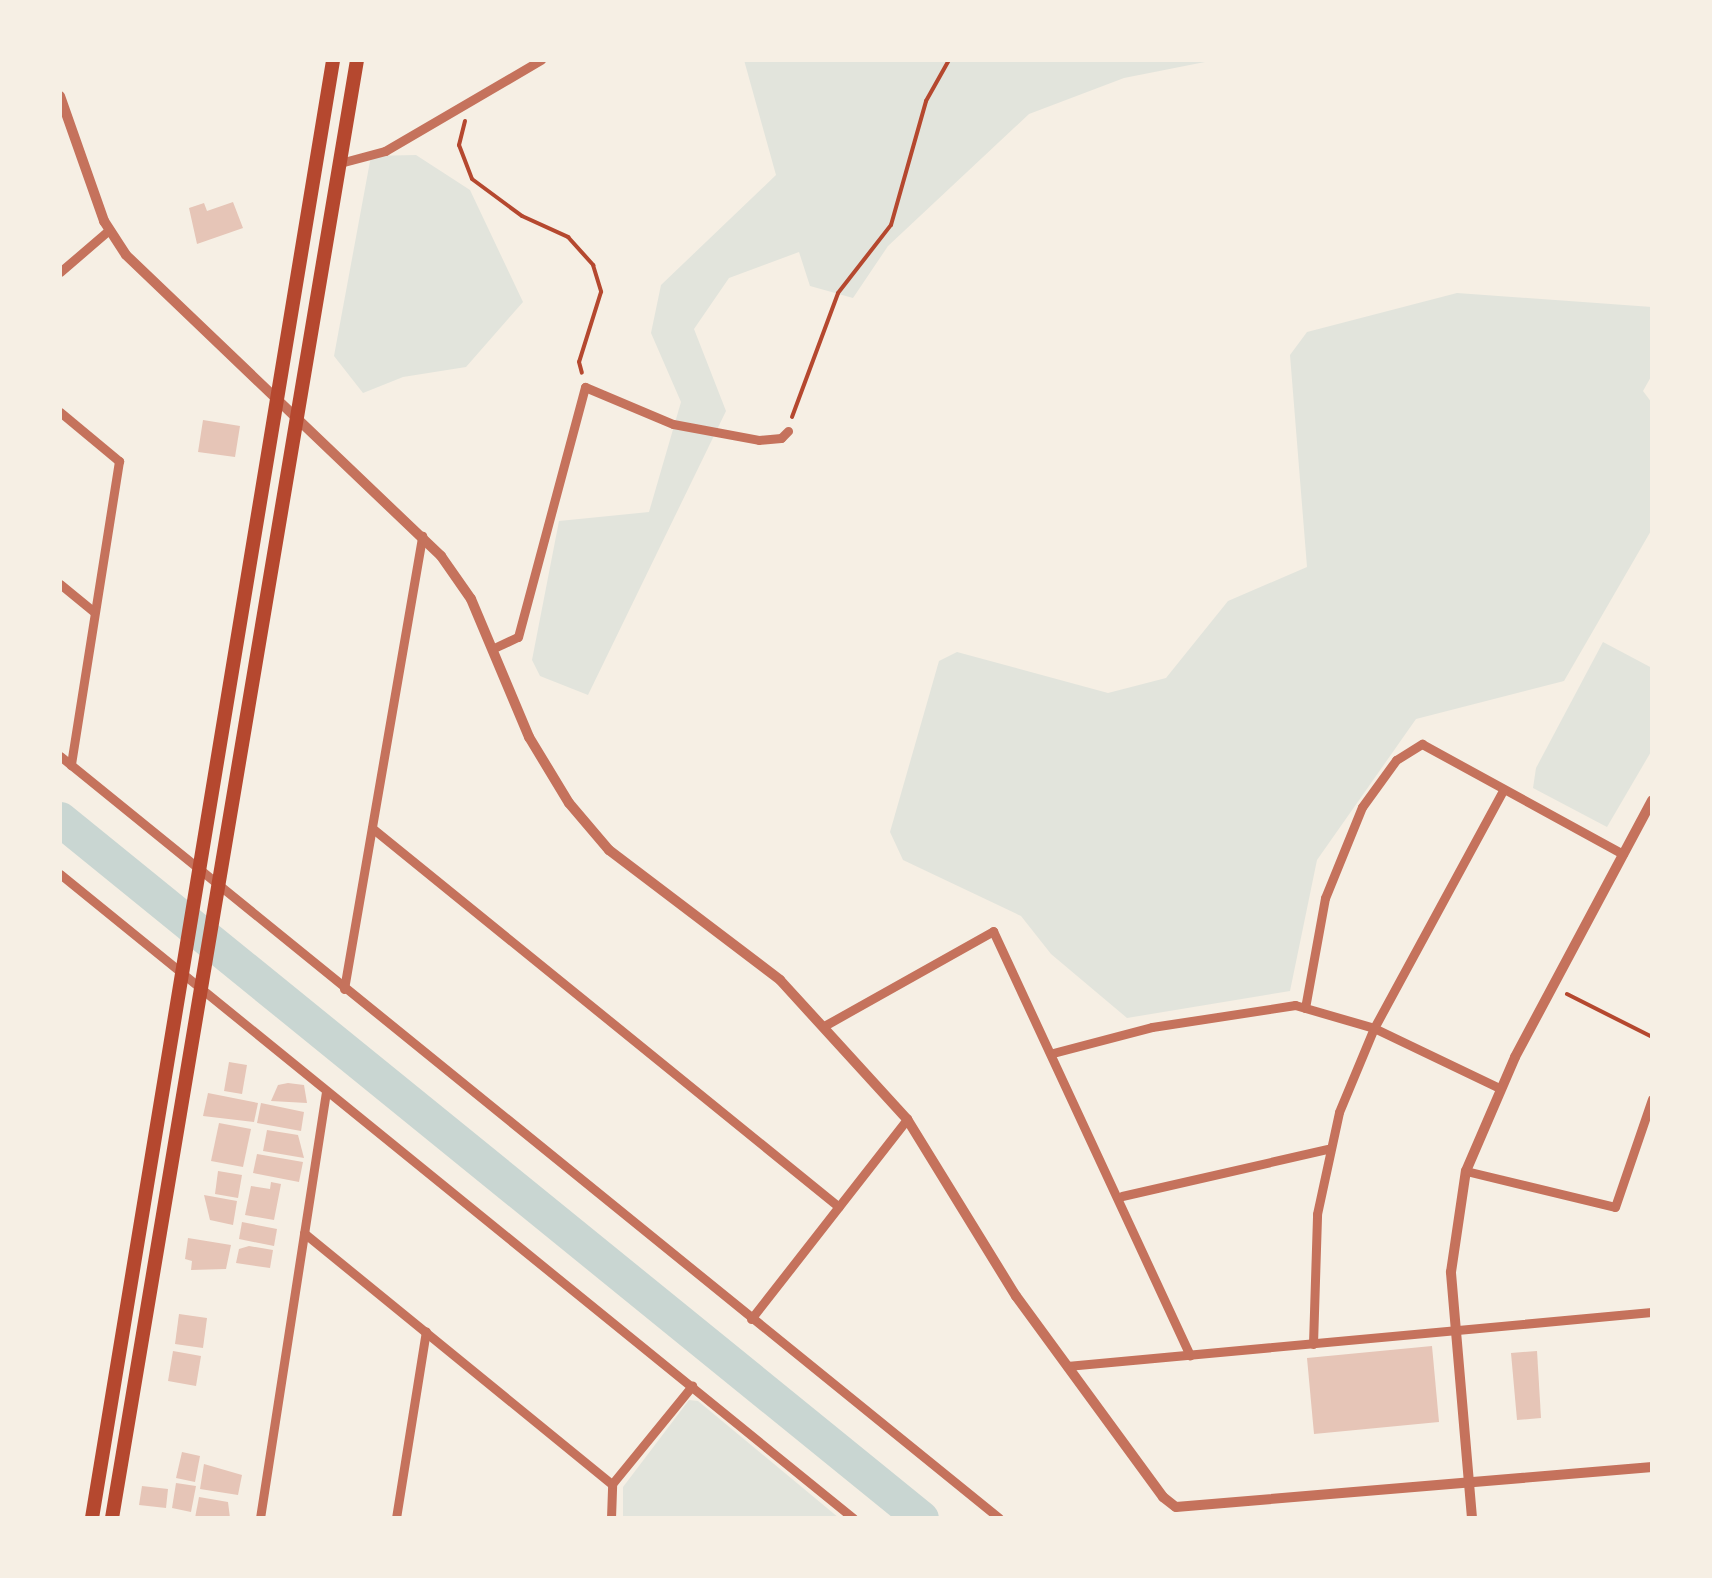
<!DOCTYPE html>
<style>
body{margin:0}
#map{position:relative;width:1712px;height:1578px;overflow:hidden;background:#f6efe4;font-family:"PT Sans",sans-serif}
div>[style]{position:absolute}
.green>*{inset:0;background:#e2e4dc}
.river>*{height:35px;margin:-17.5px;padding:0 17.5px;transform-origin:17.5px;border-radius:17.5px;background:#c9d6d2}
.building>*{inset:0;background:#e6c5b7}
.path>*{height:4px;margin:-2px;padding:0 2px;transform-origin:2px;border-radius:2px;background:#b5482f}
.minor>*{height:9px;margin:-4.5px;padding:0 4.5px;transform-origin:4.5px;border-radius:4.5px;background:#c5725c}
.tertiary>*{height:10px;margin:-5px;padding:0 5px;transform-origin:5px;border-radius:5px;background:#c5725c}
.primary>*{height:14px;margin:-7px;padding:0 7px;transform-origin:7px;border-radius:7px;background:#b5482f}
span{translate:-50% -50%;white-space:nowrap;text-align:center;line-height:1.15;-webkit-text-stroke:8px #f6efe4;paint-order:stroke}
.frame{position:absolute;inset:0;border:62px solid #f6efe4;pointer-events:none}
</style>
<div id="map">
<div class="green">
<i style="clip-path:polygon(744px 60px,1215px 60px,1124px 78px,1029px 114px,888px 246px,853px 298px,810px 286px,799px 252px,729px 278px,694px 329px,726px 411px,588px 695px,540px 676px,532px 660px,559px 521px,649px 512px,681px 402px,651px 333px,661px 285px,776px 175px)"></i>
<i style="clip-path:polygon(416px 155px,470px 190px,523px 302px,466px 367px,403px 377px,363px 393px,334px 356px,371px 156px)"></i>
<i style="clip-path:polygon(1457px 293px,1652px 307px,1652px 375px,1643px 391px,1652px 403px,1652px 529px,1564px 681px,1416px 719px,1317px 860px,1290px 991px,1127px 1018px,1051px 954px,1021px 916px,903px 860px,890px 832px,939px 661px,957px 652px,1108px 693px,1166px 678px,1228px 601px,1307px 567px,1290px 355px,1307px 332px)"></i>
<i style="clip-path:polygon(1603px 642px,1652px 668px,1652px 750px,1607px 827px,1533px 788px,1536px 768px)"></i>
<i style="clip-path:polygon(689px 1400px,698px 1401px,839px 1518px,623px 1518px,623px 1487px)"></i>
</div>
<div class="river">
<i style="left:60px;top:819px;width:1109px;rotate:39.07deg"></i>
</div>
<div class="building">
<i style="clip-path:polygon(233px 202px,243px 228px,197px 244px,189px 208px,204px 203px,207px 211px)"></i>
<i style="clip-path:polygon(203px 420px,240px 426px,235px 457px,198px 452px)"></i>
<i style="clip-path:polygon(229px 1062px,247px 1065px,242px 1094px,224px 1091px)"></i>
<i style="clip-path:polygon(288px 1083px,304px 1085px,307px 1103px,271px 1101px,278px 1085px)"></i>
<i style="clip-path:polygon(208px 1093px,258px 1103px,254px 1122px,203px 1116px)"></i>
<i style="clip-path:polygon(261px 1103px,304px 1112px,301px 1131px,257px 1123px)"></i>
<i style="clip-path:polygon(219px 1123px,251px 1129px,243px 1167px,211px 1161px)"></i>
<i style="clip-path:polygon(267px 1130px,298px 1135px,304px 1158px,263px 1151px)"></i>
<i style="clip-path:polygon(257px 1154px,303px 1162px,299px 1182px,253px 1173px)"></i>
<i style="clip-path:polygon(218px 1171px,242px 1175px,238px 1198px,215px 1194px)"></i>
<i style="clip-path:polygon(271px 1182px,281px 1184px,274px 1220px,245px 1215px,251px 1186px,270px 1189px)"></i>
<i style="clip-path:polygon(204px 1195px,237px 1201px,233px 1225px,210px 1220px)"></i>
<i style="clip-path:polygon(242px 1222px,277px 1229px,274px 1246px,239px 1239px)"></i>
<i style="clip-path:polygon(188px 1238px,231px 1245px,226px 1269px,191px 1270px,192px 1261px,185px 1259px)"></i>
<i style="clip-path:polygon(249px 1246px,273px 1250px,270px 1268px,236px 1263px,239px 1249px)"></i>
<i style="clip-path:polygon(179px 1314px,207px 1318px,203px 1348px,175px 1344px)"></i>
<i style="clip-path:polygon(1432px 1346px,1439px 1422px,1314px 1434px,1307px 1358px)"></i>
<i style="clip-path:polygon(173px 1351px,201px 1356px,196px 1386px,168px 1381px)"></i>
<i style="clip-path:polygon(1537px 1351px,1541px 1418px,1517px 1420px,1511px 1353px)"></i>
<i style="clip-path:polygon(182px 1452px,200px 1456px,195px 1482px,176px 1478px)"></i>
<i style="clip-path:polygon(204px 1464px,242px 1475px,238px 1495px,200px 1489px)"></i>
<i style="clip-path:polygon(176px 1483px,196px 1486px,191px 1512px,172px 1508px)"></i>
<i style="clip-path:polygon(142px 1486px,168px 1489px,166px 1508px,139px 1505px)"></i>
<i style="clip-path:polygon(199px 1497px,228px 1502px,230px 1518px,195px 1518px)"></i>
</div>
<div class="path">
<i style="left:465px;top:121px;width:25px;rotate:104deg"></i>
<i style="left:459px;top:145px;width:36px;rotate:69deg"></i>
<i style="left:472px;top:179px;width:62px;rotate:36.5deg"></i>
<i style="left:522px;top:216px;width:51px;rotate:24.5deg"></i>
<i style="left:568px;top:237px;width:38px;rotate:48deg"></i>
<i style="left:593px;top:265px;width:28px;rotate:73deg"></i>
<i style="left:601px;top:292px;width:73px;rotate:107.4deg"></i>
<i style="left:579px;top:362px;width:11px;rotate:75deg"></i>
<i style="left:792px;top:417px;width:132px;rotate:-69.6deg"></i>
<i style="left:838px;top:293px;width:86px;rotate:-52.1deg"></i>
<i style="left:891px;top:225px;width:129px;rotate:-74.2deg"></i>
<i style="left:926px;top:101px;width:47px;rotate:-60.7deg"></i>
<i style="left:1567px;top:994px;width:95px;rotate:26.8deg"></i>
</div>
<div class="minor">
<i style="left:340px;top:163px;width:47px;rotate:-14.9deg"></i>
<i style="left:385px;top:151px;width:181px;rotate:-30.3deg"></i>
<i style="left:60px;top:272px;width:65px;rotate:-40.6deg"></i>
<i style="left:60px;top:412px;width:77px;rotate:39.7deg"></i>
<i style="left:119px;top:461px;width:308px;rotate:99deg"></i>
<i style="left:60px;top:584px;width:43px;rotate:39.3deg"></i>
<i style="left:494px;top:648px;width:26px;rotate:-25deg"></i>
<i style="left:518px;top:637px;width:259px;rotate:-75deg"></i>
<i style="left:585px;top:387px;width:95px;rotate:22.8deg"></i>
<i style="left:673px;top:424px;width:87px;rotate:10.5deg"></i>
<i style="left:759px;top:440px;width:22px;rotate:-5deg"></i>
<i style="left:781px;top:438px;width:10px;rotate:-45deg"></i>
<i style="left:60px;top:756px;width:1209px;rotate:39.06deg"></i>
<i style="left:372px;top:828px;width:601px;rotate:39.06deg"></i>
<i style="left:60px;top:874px;width:1022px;rotate:39.08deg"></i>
<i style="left:344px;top:989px;width:460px;rotate:-80.2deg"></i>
<i style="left:1305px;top:1008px;width:112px;rotate:-79.7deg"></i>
<i style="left:1325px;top:898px;width:98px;rotate:-67.9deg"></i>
<i style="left:1362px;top:807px;width:58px;rotate:-54.1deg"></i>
<i style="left:1396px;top:760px;width:31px;rotate:-32deg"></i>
<i style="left:1422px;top:744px;width:229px;rotate:28.7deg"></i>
<i style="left:824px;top:1026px;width:194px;rotate:-29.3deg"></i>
<i style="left:993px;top:931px;width:468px;rotate:65.1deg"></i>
<i style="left:1053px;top:1053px;width:102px;rotate:-14.7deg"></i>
<i style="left:1152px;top:1027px;width:145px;rotate:-8.7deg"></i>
<i style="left:1295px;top:1005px;width:82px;rotate:16.2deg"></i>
<i style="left:1374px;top:1028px;width:139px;rotate:25.6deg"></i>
<i style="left:1466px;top:1171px;width:153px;rotate:13.6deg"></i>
<i style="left:1615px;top:1207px;width:114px;rotate:-71.1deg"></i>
<i style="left:1122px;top:1196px;width:211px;rotate:-12.9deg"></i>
<i style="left:304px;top:1233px;width:397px;rotate:39.2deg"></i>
<i style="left:751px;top:1319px;width:254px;rotate:-52deg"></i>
<i style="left:1313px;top:1344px;width:130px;rotate:-88.2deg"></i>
<i style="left:1317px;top:1214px;width:104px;rotate:-77.8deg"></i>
<i style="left:1339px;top:1112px;width:91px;rotate:-67.4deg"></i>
<i style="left:1374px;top:1028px;width:271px;rotate:-61.5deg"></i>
<i style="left:1067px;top:1366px;width:587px;rotate:-5.27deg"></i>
<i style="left:260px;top:1518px;width:432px;rotate:-81.2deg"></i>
<i style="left:396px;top:1518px;width:189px;rotate:-80.9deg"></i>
<i style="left:611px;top:1518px;width:34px;rotate:-88deg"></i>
<i style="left:612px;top:1484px;width:127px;rotate:-50.8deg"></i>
</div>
<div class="tertiary">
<i style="left:60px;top:96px;width:133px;rotate:70.6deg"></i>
<i style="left:104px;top:221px;width:40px;rotate:57.1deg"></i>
<i style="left:126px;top:255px;width:436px;rotate:43.7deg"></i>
<i style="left:441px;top:556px;width:52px;rotate:55.1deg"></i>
<i style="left:471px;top:599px;width:150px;rotate:67.2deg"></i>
<i style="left:529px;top:737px;width:77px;rotate:58.8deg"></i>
<i style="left:569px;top:803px;width:62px;rotate:49.6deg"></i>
<i style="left:609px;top:850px;width:215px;rotate:37.2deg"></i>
<i style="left:780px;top:980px;width:188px;rotate:47.6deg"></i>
<i style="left:907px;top:1119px;width:208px;rotate:58.4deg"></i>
<i style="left:1016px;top:1296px;width:249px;rotate:53.8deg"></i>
<i style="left:1163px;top:1497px;width:16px;rotate:38deg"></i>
<i style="left:1176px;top:1507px;width:478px;rotate:-4.8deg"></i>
<i style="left:1472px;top:1518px;width:247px;rotate:-94.9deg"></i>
<i style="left:1451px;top:1272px;width:102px;rotate:-81.6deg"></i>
<i style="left:1466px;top:1171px;width:124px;rotate:-66.7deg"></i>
<i style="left:1515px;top:1057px;width:291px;rotate:-61.9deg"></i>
</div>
<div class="primary">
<i style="left:92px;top:1518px;width:1478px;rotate:-80.61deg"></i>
<i style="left:112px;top:1518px;width:1478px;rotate:-80.46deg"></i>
</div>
<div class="frame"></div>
</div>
